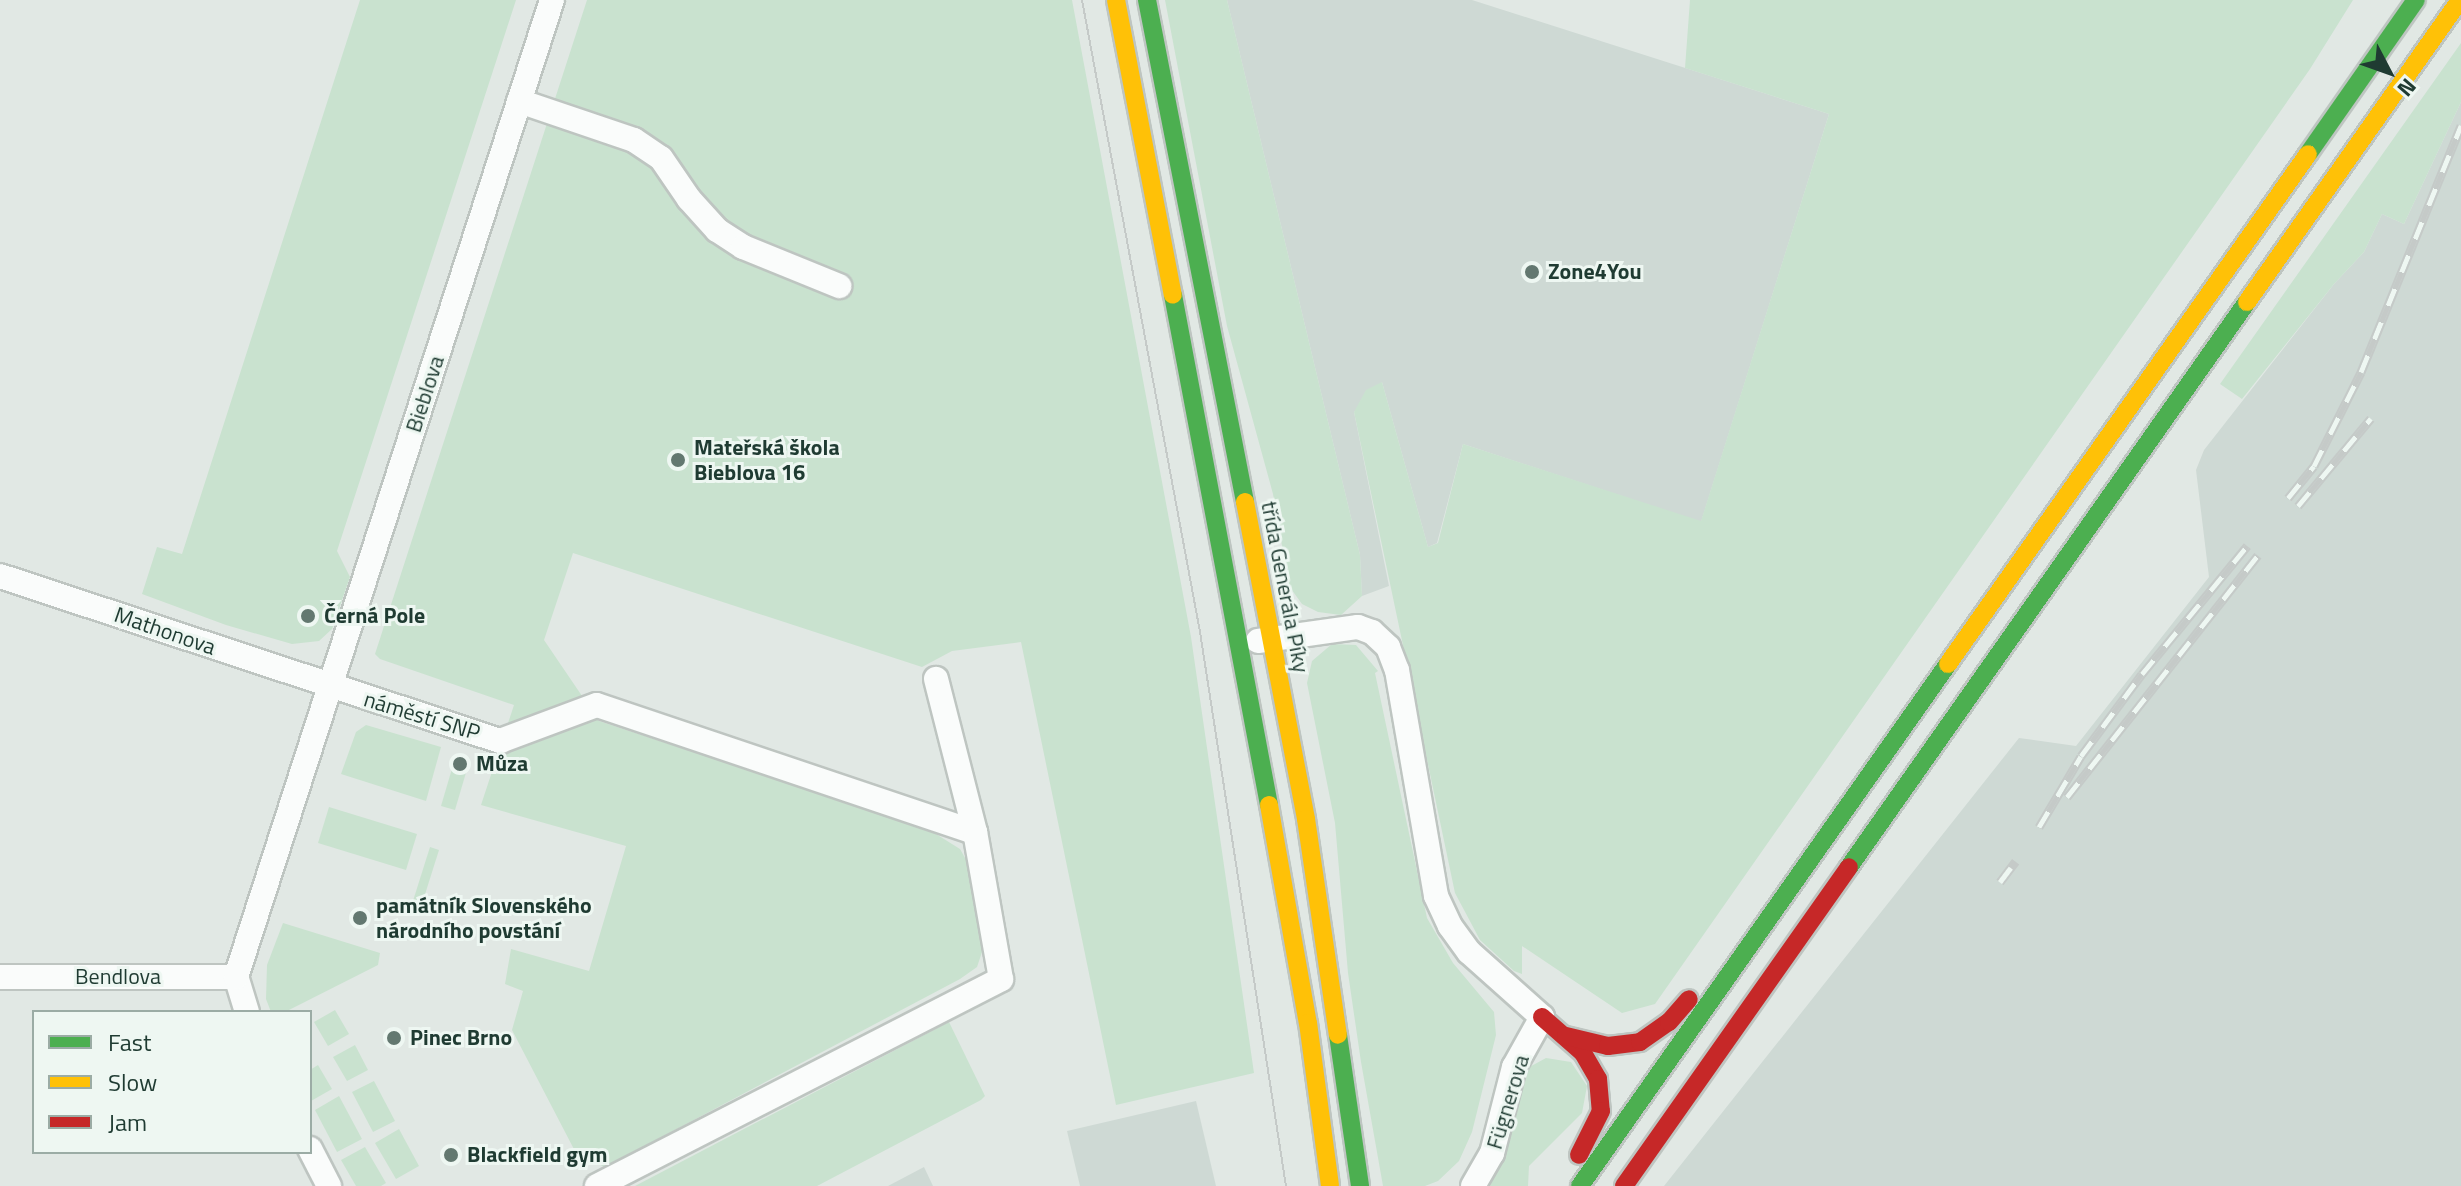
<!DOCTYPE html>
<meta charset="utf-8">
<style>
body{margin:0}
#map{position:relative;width:2461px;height:1186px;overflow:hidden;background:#e1e8e4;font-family:"Titillium Web",sans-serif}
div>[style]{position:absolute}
.built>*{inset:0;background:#ced9d4}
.green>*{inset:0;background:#c9e2cf}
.roads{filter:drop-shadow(2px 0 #bec5c1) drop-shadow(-2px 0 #bec5c1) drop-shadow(0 2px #bec5c1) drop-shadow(0 -2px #bec5c1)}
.street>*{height:24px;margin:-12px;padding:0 12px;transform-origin:12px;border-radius:12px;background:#fafcfb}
.fast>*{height:18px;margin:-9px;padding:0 9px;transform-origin:9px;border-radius:9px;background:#4caf50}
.slow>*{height:18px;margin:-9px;padding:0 9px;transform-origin:9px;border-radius:9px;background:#ffc107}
.jam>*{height:18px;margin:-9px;padding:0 9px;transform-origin:9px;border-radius:9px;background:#c62828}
.tram>*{height:2px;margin:-1px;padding:0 1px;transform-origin:1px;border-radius:1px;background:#c5cac8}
.rail>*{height:9px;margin-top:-4.5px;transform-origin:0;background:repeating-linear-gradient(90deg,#eef7f2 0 18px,#c5cac8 0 36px);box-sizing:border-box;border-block:2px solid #c5cac8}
.dots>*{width:22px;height:22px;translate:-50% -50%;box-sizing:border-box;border:4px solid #eef7f2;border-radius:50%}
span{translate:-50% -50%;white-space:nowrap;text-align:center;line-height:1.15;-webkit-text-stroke:6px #eef7f2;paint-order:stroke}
.poi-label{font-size:22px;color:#1f3b32;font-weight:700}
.left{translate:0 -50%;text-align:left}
.street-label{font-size:22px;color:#1f3b32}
.legend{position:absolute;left:32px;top:1010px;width:280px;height:144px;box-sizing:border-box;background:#eef7f2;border:2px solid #9baca5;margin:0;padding:10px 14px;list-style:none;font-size:24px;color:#1f3b32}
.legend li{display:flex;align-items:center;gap:16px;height:40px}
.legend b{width:40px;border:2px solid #9baca5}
.north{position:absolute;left:2349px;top:32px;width:80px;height:80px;-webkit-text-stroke:6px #eef7f2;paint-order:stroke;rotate:131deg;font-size:22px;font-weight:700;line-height:32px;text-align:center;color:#1f3b32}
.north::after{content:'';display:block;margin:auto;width:28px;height:36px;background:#1f3b32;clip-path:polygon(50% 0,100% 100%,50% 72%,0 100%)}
</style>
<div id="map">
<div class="built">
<i style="clip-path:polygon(1227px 0,1472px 0,1829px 114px,1701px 522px,1463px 444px,1437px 543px,1428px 547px,1382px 382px,1354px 412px,1389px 586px,1362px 596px,1360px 555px)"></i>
<i style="clip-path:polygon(2461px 102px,2461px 1186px,1664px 1186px,2019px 738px,2076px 746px,2209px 577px,2196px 470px,2204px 450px,2334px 284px,2364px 252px,2382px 214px,2404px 224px)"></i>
<i style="clip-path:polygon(1196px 1101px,1216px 1186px,1080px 1186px,1067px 1131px)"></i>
<i style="clip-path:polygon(924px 1167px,933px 1186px,888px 1186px)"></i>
</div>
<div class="green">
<i style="clip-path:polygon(360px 0,516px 0,337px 551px,350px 577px,332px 629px,319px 641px,292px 644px,226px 625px,142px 594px,157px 547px,182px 554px)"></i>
<i style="clip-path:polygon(587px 0,1072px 0,1191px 637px,1254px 1073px,1116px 1105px,1021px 642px,952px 651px,922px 667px,573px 553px,544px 640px,599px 721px,928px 829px,960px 849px,973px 872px,986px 940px,977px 967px,960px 979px,605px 1167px,577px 1155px,512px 1030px,523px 991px,505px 984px,511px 949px,589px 971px,626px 846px,481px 805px,514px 705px,380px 659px,375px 654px)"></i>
<i style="clip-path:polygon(1165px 0,1227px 0,1360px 555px,1362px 596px,1341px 615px,1318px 612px,1302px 604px,1289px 586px,1273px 494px,1227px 326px)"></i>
<i style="clip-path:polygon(1690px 0,2353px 0,2310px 69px,1655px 1004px,1622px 1013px,1522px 946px,1522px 974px,1514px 971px,1480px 940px,1455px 893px,1354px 412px,1366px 390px,1382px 382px,1428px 547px,1438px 543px,1463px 444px,1701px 521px,1829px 114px,1685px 68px)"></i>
<i style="clip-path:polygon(2461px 43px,2461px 102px,2404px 224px,2382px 214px,2364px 252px,2334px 284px,2242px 399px,2220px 384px)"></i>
<i style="clip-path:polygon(1332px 644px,1356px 645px,1378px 671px,1375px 673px,1427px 918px,1453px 963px,1494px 1012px,1496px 1035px,1472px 1132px,1459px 1161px,1438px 1181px,1425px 1186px,1383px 1186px,1361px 1062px,1348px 973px,1335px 823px,1307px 683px,1312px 661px)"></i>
<i style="clip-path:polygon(366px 725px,441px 747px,426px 801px,341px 774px,356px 732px)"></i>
<i style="clip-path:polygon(456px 755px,470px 759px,455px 810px,441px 806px)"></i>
<i style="clip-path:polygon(329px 807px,417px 834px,406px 870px,318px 843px)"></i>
<i style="clip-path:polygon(430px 847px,439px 850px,421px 907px,412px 904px)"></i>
<i style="clip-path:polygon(283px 923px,380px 953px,378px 965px,285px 1012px,271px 1012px,266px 999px,267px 965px)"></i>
<i style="clip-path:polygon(335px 1010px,349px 1034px,328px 1046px,314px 1022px)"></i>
<i style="clip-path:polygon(949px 1022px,985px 1096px,981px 1100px,817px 1186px,635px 1186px)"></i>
<i style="clip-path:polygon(355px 1045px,368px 1070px,347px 1081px,333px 1057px)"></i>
<i style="clip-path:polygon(1546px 1058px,1571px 1062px,1587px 1086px,1582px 1113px,1529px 1166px,1528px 1186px,1490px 1186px,1507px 1148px,1513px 1103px,1524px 1070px)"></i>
<i style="clip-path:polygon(318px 1065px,332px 1089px,311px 1101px,310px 1070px)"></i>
<i style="clip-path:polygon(374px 1081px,395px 1121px,373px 1132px,352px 1092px)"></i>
<i style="clip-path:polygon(339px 1096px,362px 1139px,337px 1152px,315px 1110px)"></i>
<i style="clip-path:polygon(399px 1129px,419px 1166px,396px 1179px,375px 1143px)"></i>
<i style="clip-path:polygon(365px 1147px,386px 1183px,381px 1186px,356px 1186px,341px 1160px)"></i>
</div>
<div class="roads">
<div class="street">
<i style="left:519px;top:101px;width:121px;rotate:18.7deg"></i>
<i style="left:634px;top:140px;width:32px;rotate:34deg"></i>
<i style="left:661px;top:158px;width:50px;rotate:55.7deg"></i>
<i style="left:689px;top:199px;width:42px;rotate:47.9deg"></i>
<i style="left:717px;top:230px;width:31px;rotate:33deg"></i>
<i style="left:743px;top:247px;width:104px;rotate:22.1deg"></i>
<i style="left:0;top:576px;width:527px;rotate:18.26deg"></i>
<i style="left:500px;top:741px;width:103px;rotate:-20.4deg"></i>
<i style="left:597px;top:705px;width:399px;rotate:18.6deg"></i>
<i style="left:1258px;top:641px;width:101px;rotate:-8deg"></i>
<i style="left:1358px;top:627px;width:15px;rotate:20deg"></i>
<i style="left:1372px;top:632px;width:22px;rotate:43deg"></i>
<i style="left:1388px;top:647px;width:25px;rotate:69deg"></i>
<i style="left:1397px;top:670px;width:229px;rotate:80.2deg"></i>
<i style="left:1436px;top:896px;width:33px;rotate:65deg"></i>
<i style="left:1450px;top:926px;width:32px;rotate:54deg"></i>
<i style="left:1469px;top:952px;width:98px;rotate:41.7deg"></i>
<i style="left:1542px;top:1017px;width:57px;rotate:119.2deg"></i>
<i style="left:1514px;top:1067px;width:89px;rotate:104.3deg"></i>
<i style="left:1492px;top:1153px;width:38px;rotate:120deg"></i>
<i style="left:0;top:977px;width:236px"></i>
<i style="left:247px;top:1012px;width:37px;rotate:-107deg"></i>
<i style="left:236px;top:977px;width:1027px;rotate:-72.08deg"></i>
<i style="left:310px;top:1149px;width:42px;rotate:62.8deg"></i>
<i style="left:597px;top:1186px;width:454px;rotate:-27.1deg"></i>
<i style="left:1001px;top:979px;width:149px;rotate:-100deg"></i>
<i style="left:975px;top:832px;width:158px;rotate:-104.3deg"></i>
</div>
<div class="fast">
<i style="left:1147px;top:0;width:511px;rotate:78.95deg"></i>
<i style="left:2308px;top:154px;width:188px;rotate:-55deg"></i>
<i style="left:1173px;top:295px;width:519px;rotate:79.34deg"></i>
<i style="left:1849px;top:867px;width:691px;rotate:-54.84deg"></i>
<i style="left:1338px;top:1035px;width:153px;rotate:81.7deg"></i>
<i style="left:1580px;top:1186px;width:639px;rotate:-54.82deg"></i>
</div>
<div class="slow">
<i style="left:1116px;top:0;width:300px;rotate:79.1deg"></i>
<i style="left:2247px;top:302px;width:370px;rotate:-54.8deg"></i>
<i style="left:1245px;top:502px;width:323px;rotate:79.1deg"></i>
<i style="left:1306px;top:819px;width:218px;rotate:81.6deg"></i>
<i style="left:1948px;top:664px;width:624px;rotate:-54.78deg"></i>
<i style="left:1269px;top:805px;width:221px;rotate:79.9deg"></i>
<i style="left:1308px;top:1023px;width:164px;rotate:82.3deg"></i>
</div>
<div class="jam">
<i style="left:1542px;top:1017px;width:55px;rotate:41.3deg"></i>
<i style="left:1583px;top:1053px;width:30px;rotate:60deg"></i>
<i style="left:1598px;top:1079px;width:32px;rotate:85deg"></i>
<i style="left:1601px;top:1111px;width:49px;rotate:116.6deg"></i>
<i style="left:1566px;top:1036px;width:43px;rotate:13.4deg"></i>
<i style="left:1608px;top:1046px;width:32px;rotate:-7deg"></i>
<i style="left:1640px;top:1042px;width:35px;rotate:-35deg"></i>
<i style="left:1669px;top:1022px;width:30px;rotate:-49deg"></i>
<i style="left:1624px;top:1186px;width:390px;rotate:-54.8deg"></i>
</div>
</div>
<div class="tram">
<i style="left:1082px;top:0;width:643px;rotate:79.42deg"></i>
<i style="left:1200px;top:632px;width:561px;rotate:81.18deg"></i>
</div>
<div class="rail">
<i style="left:2288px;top:498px;width:41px;rotate:-50.9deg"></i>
<i style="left:2314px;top:466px;width:105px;rotate:-63.4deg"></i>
<i style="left:2361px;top:372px;width:266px;rotate:-67.9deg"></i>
<i style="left:2298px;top:506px;width:114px;rotate:-50.3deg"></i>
<i style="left:2067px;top:797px;width:308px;rotate:-51.7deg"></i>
<i style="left:2039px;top:827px;width:82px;rotate:-59.4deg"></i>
<i style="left:2081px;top:756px;width:102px;rotate:-53.4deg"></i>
<i style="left:2142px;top:674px;width:166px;rotate:-50.6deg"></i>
<i style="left:2000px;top:882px;width:26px;rotate:-53deg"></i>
</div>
<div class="dots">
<i style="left:1532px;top:272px;background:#637870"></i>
<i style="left:678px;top:460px;background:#637870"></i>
<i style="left:308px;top:616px;background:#637870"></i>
<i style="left:460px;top:764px;background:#637870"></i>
<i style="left:360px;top:918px;background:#637870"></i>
<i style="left:394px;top:1038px;background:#637870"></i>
<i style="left:451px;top:1155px;background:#637870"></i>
</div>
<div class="poi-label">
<span class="left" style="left:1548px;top:272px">Zone4You</span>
<span class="left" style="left:694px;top:460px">Mateřská škola<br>Bieblova 16</span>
<span class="left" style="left:324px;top:616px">Černá Pole</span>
<span class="left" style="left:476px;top:764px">Můza</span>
<span class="left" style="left:376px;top:918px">památník Slovenského<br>národního povstání</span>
<span class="left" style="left:410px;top:1038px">Pinec Brno</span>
<span class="left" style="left:467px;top:1155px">Blackfield gym</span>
</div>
<div class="street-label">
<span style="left:425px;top:394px;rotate:-72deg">Bieblova</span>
<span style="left:1285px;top:587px;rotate:79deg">třída Generála Píky</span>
<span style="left:165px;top:631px;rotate:19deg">Mathonova</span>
<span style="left:422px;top:716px;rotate:17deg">náměstí SNP</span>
<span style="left:118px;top:977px">Bendlova</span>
<span style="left:1508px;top:1102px;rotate:-73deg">Fügnerova</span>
</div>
<ul class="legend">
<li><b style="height:10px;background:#4caf50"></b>Fast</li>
<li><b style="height:10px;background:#ffc107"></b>Slow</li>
<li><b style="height:10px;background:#c62828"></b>Jam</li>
</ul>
<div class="north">N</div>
</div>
